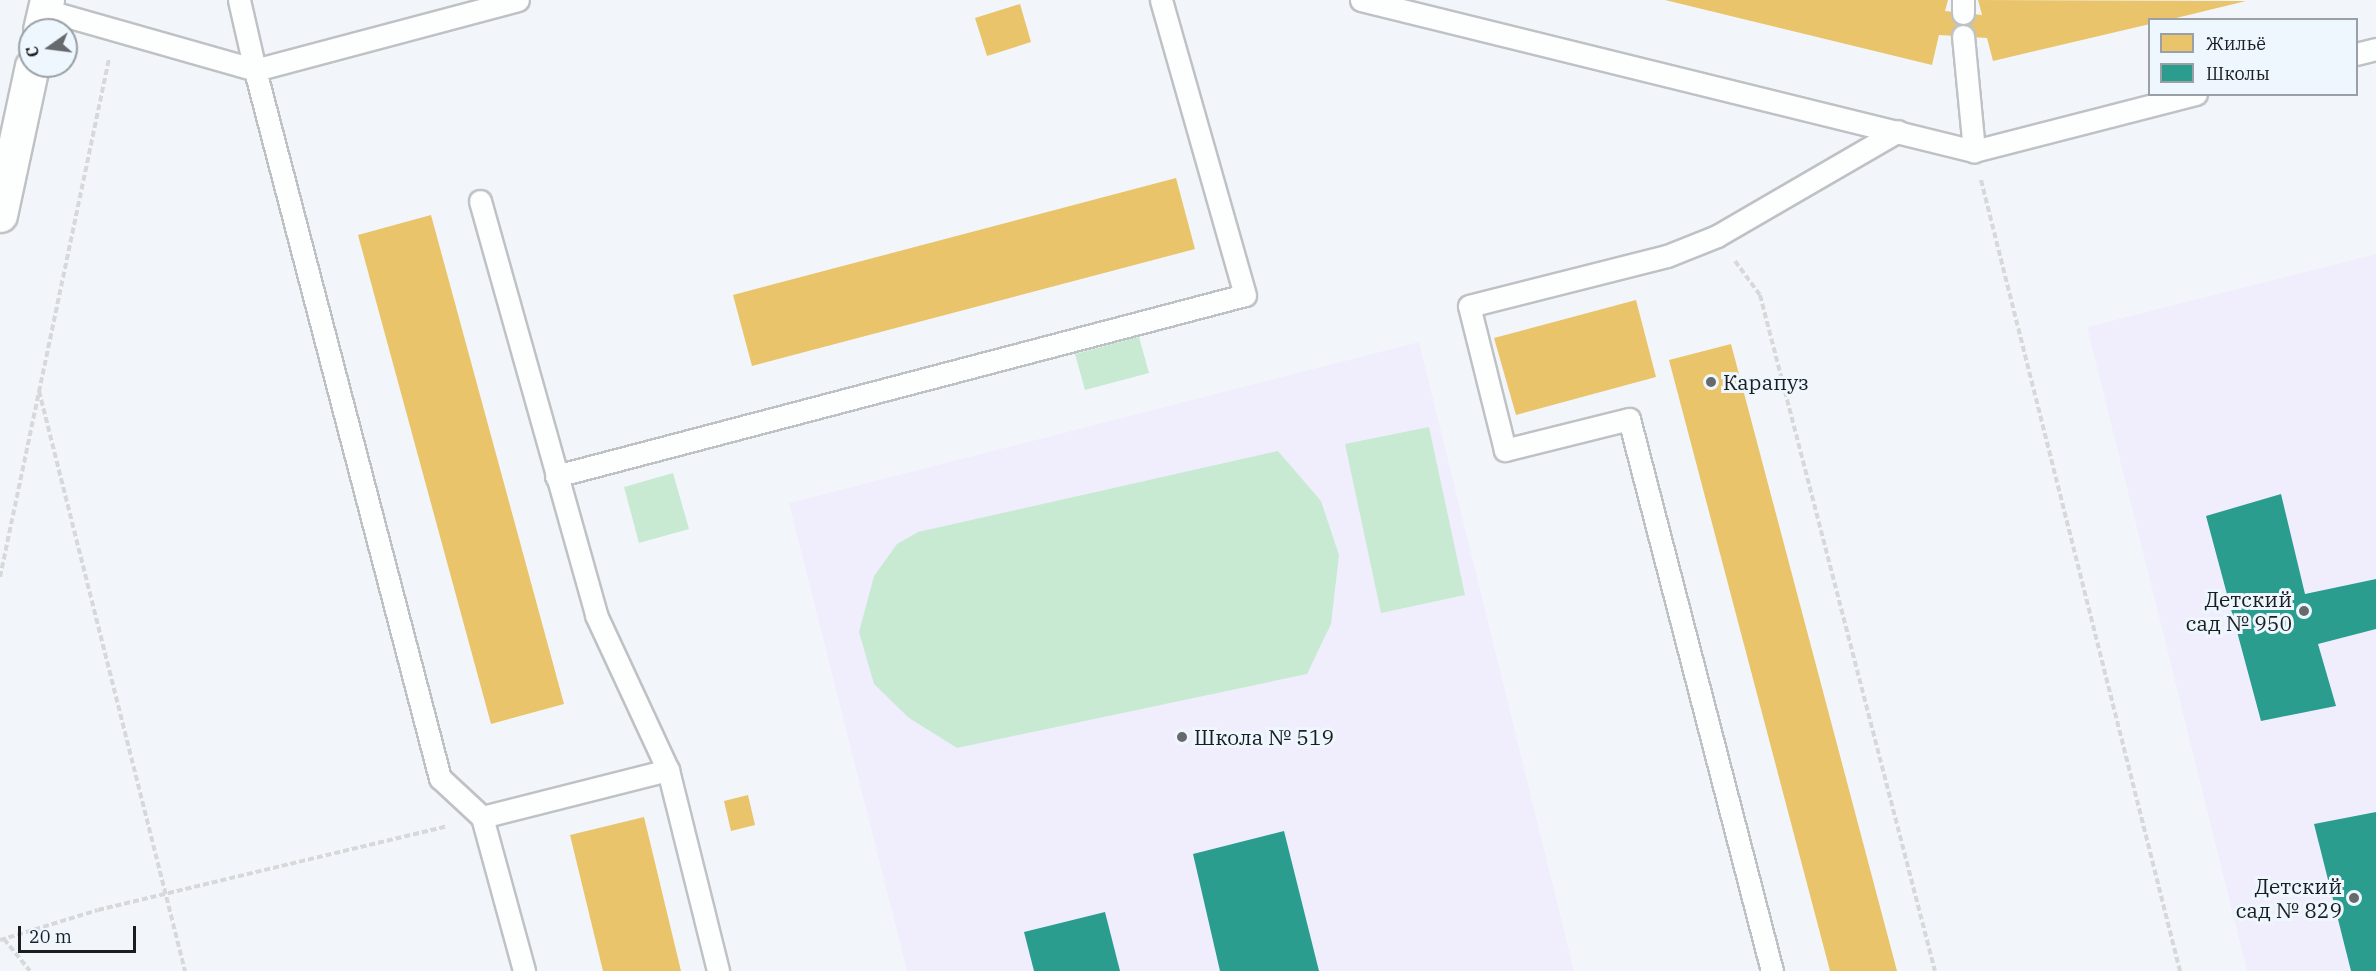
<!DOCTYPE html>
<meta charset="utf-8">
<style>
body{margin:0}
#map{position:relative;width:2376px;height:971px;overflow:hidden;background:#f2f6fa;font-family:"IBM Plex Serif",serif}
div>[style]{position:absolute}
.education>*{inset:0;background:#f0eefc}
.green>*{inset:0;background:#c8ead3}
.homes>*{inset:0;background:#e9c46a}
.schools>*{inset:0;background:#2a9d8f}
.path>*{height:4px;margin-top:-2px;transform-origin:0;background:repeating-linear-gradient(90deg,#d7d8da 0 6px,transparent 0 9px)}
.roads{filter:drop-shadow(2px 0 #bfc2c5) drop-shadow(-2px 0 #bfc2c5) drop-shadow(0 2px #bfc2c5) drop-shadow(0 -2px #bfc2c5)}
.service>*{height:21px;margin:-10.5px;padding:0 10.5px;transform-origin:10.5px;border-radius:10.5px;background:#fdfefe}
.secondary>*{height:33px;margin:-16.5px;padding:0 16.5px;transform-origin:16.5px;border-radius:16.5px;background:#fdfefe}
.dots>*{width:16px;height:16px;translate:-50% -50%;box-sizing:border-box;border:3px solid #eef7fe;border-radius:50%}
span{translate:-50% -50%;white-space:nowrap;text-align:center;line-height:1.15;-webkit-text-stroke:6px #eef7fe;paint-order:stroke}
.poi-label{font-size:21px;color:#1b1e21}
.left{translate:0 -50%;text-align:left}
.right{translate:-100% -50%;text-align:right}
.legend{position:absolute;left:2148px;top:18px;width:210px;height:78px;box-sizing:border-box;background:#eef7fe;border:2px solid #9aa0a6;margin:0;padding:8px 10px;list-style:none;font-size:18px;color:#1b1e21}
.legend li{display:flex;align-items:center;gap:12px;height:30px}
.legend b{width:30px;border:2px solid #9aa0a6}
.north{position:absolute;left:18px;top:18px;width:60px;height:60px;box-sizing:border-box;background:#eef7fe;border:2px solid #9aa0a6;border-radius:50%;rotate:256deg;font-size:16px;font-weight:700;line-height:24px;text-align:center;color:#1b1e21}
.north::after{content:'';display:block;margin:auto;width:21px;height:27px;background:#666a6d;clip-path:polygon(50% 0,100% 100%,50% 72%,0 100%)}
.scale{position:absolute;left:18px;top:926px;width:118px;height:27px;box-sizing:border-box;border:3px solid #1b1e21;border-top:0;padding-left:8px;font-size:18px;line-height:21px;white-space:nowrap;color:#1b1e21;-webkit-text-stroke:4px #eef7fe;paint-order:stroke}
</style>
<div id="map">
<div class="education">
<i style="clip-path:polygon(2376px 254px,2376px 971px,2247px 971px,2087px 327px)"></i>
<i style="clip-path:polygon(1419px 342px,1574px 971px,907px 971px,789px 503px)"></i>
</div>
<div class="green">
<i style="clip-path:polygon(1139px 337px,1149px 373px,1085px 390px,1075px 354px)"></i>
<i style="clip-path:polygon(1429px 427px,1465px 595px,1381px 613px,1345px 444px)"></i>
<i style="clip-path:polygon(1278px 451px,1321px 501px,1339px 555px,1331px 624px,1307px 674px,957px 748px,909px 718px,874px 684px,859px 632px,874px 576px,897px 544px,918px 532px)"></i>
<i style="clip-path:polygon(673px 473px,689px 529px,639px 543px,624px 487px)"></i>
</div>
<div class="homes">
<i style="clip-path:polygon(1665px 0,1948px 0,1945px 11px,1982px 15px,1978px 0,2246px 1px,2168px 20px,2150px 20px,2150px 24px,1993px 61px,1987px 38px,1939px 35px,1932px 65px)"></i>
<i style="clip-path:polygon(1020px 4px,1031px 42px,987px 56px,975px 18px)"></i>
<i style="clip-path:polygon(1176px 178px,1195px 249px,752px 366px,733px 295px)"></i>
<i style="clip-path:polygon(431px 215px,564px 704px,491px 724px,358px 235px)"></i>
<i style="clip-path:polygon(1636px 300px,1656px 377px,1516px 415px,1494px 338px)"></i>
<i style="clip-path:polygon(1731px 344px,1897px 971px,1830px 971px,1669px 360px)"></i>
<i style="clip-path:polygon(748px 795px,755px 825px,731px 831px,724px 801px)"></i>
<i style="clip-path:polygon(644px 817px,681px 971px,603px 971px,570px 835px)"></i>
</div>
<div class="schools">
<i style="clip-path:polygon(2281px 494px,2305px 594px,2376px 579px,2376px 629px,2318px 644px,2336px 706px,2261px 721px,2206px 516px)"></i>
<i style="clip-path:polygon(2376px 812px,2376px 971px,2351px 971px,2314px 824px)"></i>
<i style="clip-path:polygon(1284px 831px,1319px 971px,1220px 971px,1193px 854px)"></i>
<i style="clip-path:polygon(1105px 912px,1120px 971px,1034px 971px,1024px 932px)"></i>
</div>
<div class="path">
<i style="left:1981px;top:180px;width:816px;rotate:75.88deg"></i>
<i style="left:1735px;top:261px;width:42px;rotate:53.7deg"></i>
<i style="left:1760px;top:295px;width:698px;rotate:75.49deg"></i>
<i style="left:39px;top:391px;width:598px;rotate:75.87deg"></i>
<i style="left:0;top:577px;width:529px;rotate:-78.12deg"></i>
<i style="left:4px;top:939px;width:41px;rotate:50.9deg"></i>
<i style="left:0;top:940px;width:102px;rotate:-17deg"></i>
<i style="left:98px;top:910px;width:359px;rotate:-13.5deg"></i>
</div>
<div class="roads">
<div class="service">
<i style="left:239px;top:0;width:72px;rotate:77.1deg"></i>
<i style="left:255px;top:70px;width:272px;rotate:-14.9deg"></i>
<i style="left:1361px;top:0;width:631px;rotate:13.84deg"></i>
<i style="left:1974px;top:151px;width:229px;rotate:-14.4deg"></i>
<i style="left:45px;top:10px;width:218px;rotate:15.9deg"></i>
<i style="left:255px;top:70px;width:732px;rotate:75.36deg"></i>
<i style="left:440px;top:778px;width:57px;rotate:42.9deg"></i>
<i style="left:482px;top:817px;width:160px;rotate:74.7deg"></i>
<i style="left:1963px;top:13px;width:13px;rotate:-90deg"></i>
<i style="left:1963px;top:36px;width:116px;rotate:84.5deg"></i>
<i style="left:2356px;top:54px;width:21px;rotate:-14deg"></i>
<i style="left:480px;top:201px;width:430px;rotate:74.3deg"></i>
<i style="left:596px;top:615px;width:171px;rotate:65.1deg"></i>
<i style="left:556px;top:476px;width:712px;rotate:-14.72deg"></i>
<i style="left:1245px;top:295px;width:307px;rotate:-105.9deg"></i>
<i style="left:482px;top:817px;width:192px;rotate:-14.2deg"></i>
<i style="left:668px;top:770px;width:207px;rotate:76deg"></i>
<i style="left:1772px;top:971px;width:570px;rotate:-104.52deg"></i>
<i style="left:1629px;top:419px;width:128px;rotate:166deg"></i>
<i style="left:1505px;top:450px;width:148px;rotate:-104deg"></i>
<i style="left:1469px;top:306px;width:204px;rotate:-14.2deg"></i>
<i style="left:1667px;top:256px;width:54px;rotate:-21.8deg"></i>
<i style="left:1717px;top:236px;width:209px;rotate:-30.1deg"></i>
</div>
<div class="secondary">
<i style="left:40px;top:30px;width:31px;rotate:-77deg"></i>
<i style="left:0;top:215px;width:152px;rotate:-77.9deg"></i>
</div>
</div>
<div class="dots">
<i style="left:1711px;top:382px;background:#666a6d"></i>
<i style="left:2304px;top:611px;background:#666a6d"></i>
<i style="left:1182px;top:737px;background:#666a6d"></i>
<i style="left:2354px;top:898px;background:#666a6d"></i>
</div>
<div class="poi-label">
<span class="left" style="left:1723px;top:382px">Карапуз</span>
<span class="right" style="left:2292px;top:611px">Детский<br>сад № 950</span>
<span class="left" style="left:1194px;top:737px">Школа № 519</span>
<span class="right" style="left:2342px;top:898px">Детский<br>сад № 829</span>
</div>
<ul class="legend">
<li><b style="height:16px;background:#e9c46a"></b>Жильё</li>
<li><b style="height:16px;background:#2a9d8f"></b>Школы</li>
</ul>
<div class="north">С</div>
<div class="scale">20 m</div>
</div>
